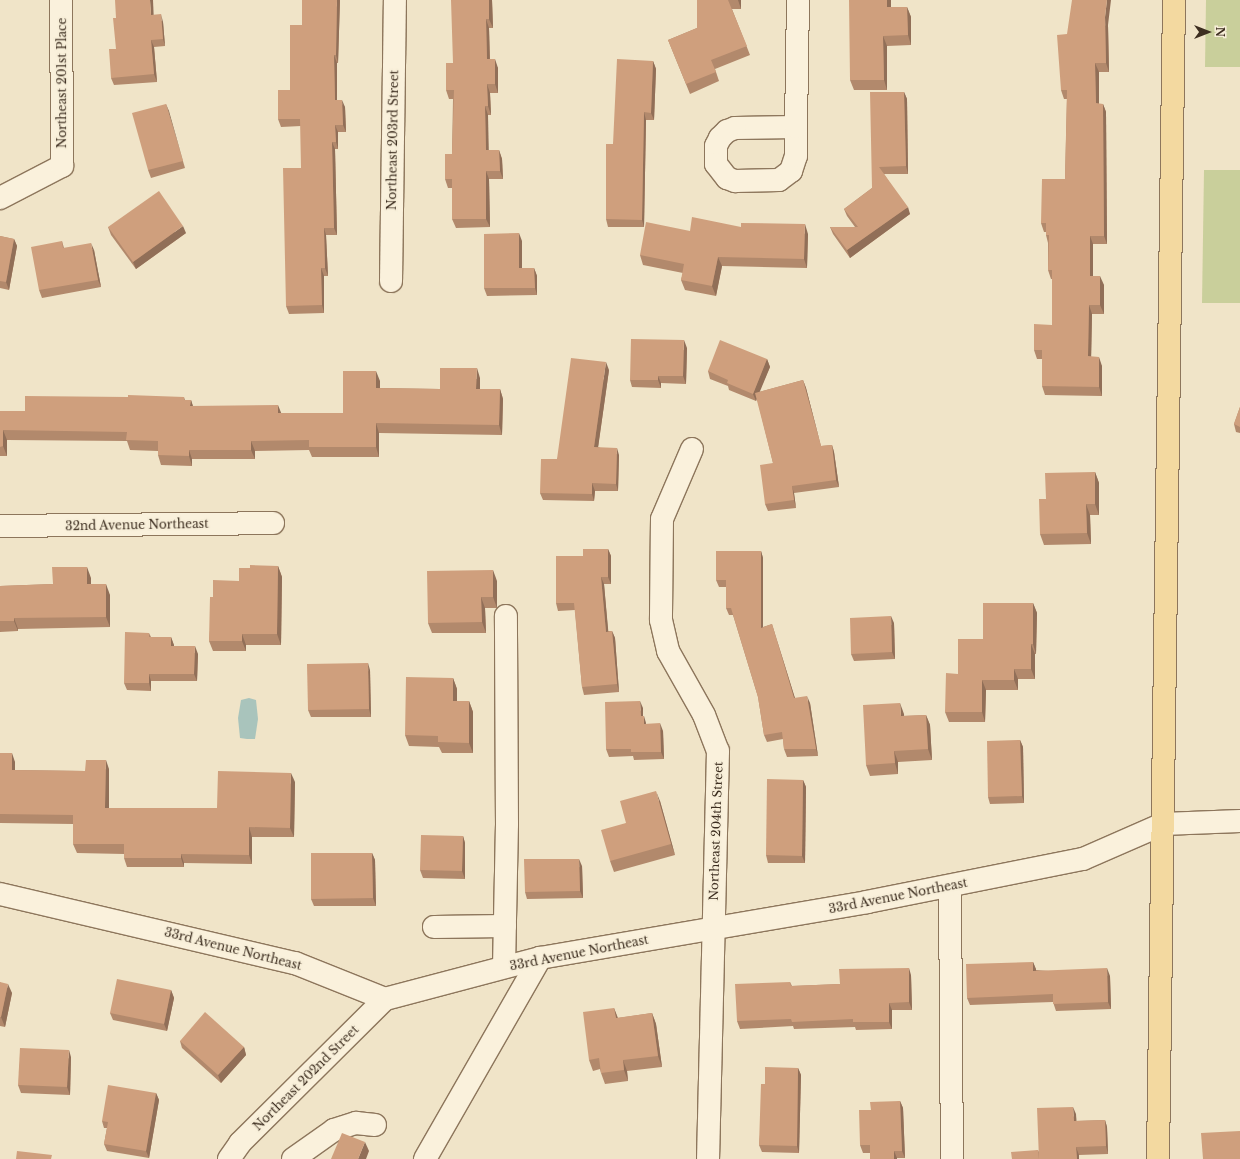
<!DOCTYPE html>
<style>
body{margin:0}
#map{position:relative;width:1240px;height:1159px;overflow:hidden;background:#f0e4c8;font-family:"Libre Baskerville",serif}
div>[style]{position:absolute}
.green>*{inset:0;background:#c9cf9b}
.water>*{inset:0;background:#a9c4bc}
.roads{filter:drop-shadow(1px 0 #8d765c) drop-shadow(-1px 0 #8d765c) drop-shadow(0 1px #8d765c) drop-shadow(0 -1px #8d765c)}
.minor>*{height:22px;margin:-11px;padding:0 11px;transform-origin:11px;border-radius:11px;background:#faf1dc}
.major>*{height:22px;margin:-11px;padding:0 11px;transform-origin:11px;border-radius:11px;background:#f3d9a0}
.wall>*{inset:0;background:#b2896c}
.shaded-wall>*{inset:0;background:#916f58}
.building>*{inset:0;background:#cf9f7d}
span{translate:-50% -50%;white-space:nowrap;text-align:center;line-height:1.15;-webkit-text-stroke:3.5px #f7eed8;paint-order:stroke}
.street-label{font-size:12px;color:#3d2e20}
.north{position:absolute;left:1188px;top:12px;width:40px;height:40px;-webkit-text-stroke:3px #f7eed8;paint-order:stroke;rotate:90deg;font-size:11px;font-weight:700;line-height:16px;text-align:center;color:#3d2e20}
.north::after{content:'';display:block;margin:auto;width:14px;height:18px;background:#3d2e20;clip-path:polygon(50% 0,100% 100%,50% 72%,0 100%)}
</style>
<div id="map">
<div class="green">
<i style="clip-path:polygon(1206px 0,1240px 0,1240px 67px,1205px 67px)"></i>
<i style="clip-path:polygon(1204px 170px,1240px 170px,1240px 303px,1202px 303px)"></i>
</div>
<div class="water">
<i style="clip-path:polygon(249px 698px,256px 700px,258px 719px,255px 739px,247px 739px,240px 738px,238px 718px,241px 700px)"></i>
</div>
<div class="roads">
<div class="minor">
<i style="left:796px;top:127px;width:61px;rotate:179.1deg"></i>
<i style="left:735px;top:128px;width:9px;rotate:159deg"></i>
<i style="left:727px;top:131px;width:10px;rotate:135deg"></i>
<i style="left:720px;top:138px;width:9px;rotate:117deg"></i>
<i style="left:716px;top:146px;width:18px;rotate:90deg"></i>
<i style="left:716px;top:164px;width:18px;rotate:52deg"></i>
<i style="left:727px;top:178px;width:9px;rotate:21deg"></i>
<i style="left:735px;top:181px;width:44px;rotate:-1.3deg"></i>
<i style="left:779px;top:180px;width:15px;rotate:-37deg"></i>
<i style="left:791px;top:171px;width:16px;rotate:-72deg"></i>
<i style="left:796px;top:156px;width:29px;rotate:-90deg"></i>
<i style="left:796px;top:127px;width:127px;rotate:-89.1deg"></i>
<i style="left:0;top:198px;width:70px;rotate:-27.3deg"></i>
<i style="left:62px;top:166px;width:166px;rotate:-90.3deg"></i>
<i style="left:391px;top:281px;width:281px;rotate:-89.2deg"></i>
<i style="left:692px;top:449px;width:76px;rotate:113.2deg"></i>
<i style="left:662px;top:519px;width:101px;rotate:90.6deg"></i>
<i style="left:661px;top:620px;width:32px;rotate:77deg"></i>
<i style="left:668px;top:651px;width:73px;rotate:60.6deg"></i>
<i style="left:704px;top:715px;width:39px;rotate:69deg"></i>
<i style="left:718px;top:751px;width:408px;rotate:91.4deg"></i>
<i style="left:0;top:526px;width:273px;rotate:-0.6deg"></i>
<i style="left:950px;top:886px;width:273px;rotate:89.6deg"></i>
<i style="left:0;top:894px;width:303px;rotate:13.2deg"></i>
<i style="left:295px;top:963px;width:97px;rotate:21.8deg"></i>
<i style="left:385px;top:999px;width:160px;rotate:-14.8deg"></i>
<i style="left:540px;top:958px;width:332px;rotate:-9.7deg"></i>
<i style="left:867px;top:902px;width:220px;rotate:-11.3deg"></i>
<i style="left:1083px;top:859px;width:87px;rotate:-23.6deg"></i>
<i style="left:1163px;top:824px;width:77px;rotate:-2.2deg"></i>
<i style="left:434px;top:927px;width:71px;rotate:-0.8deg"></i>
<i style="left:504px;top:967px;width:143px;rotate:-88.8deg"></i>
<i style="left:507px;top:824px;width:208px;rotate:-90.3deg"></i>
<i style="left:229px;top:1159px;width:19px;rotate:-55deg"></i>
<i style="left:240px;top:1143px;width:204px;rotate:-44.8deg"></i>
<i style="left:293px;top:1159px;width:50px;rotate:-35.3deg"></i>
<i style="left:334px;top:1130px;width:23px;rotate:-18deg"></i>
<i style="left:356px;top:1123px;width:19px;rotate:6deg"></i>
<i style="left:425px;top:1159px;width:232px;rotate:-60.2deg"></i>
</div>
<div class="major">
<i style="left:1158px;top:1159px;width:1159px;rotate:-89.21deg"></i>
</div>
</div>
<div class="wall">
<i style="clip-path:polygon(340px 0,338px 63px,337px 63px,337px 100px,345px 107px,346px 132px,338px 132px,338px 149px,335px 149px,337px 235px,326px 235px,328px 276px,324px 276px,324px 313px,289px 314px,286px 306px,301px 168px,301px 126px,281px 127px,278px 119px,290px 90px)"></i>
<i style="clip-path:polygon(492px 0,493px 28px,489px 28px,490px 59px,498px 68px,498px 93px,490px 93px,491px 115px,488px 115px,488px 150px,499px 150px,502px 159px,503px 179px,489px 179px,490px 227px,456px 228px,452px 219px,452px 188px,448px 188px,445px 179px,452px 154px,453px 99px,449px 99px,446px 90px,453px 63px)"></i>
<i style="clip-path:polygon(697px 0,741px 0,741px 9px,732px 9px,750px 55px,715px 69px,719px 81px,690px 94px,668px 40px,697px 28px)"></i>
<i style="clip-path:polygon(891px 7px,907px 7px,911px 17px,911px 45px,887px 46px,887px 90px,854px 90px,850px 80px)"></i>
<i style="clip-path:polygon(153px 15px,163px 22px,165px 46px,154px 47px,157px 82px,114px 85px,111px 78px,116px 49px,116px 18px)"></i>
<i style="clip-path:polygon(1108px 25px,1109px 72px,1099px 72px,1099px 104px,1103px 104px,1106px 112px,1107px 244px,1093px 244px,1093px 276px,1104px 285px,1104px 314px,1092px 314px,1091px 357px,1102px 366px,1102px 396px,1045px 395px,1042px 386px,1042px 359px,1037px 359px,1034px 350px,1052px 325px,1052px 279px,1051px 279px,1048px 270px,1048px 243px,1046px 235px,1046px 232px,1044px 232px,1041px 223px,1065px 179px,1067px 99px,1064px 99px,1061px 90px,1067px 34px)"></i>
<i style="clip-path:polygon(653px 61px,656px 69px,654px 120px,646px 120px,644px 227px,608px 227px,606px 219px,613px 144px)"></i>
<i style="clip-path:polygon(904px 92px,907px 99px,908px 174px,884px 174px,910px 214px,850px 258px,833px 234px,830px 227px,855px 227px,847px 216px,844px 209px,872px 188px)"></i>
<i style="clip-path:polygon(166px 104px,185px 168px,151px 178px,148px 170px)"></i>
<i style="clip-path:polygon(108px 227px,186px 233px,136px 269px,111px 235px)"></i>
<i style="clip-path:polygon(741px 227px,808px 234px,807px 268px,722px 266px,716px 296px,685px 290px,681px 280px,683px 273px,643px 265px,640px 255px,690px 231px)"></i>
<i style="clip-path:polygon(0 236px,14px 239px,17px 246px,9px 290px,0 288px)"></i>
<i style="clip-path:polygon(62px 241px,64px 248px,94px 250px,101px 287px,42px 298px,39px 290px)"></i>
<i style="clip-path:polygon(522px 241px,522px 268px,534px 268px,537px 276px,537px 295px,487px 296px,484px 288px)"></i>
<i style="clip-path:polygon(687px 348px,686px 384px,661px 383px,661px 388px,632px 387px,630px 380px)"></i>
<i style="clip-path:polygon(767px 359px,770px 367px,759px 392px,803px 380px,806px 388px,821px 446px,832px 445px,834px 452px,839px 487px,794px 493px,796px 508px,768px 511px,765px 504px,773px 463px,757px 398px,756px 401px,729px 390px,728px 386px,710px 379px,708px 371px)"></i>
<i style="clip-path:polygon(609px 370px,598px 447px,619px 455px,618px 491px,595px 491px,594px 501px,543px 500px,540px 493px,557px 459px)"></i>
<i style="clip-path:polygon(480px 378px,480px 389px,500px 389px,503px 399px,502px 435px,379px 433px,379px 457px,312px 457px,309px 450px,255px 451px,255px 459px,192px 459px,192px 466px,161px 465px,158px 455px,158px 451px,130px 450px,127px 441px,7px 440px,7px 456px,0 456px,0 411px,25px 411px,128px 397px,184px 397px,185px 400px,191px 400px,193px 406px,281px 413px,343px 413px,380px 381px,380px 388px,440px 389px)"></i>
<i style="clip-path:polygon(1240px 407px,1240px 433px,1236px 432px,1234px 424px)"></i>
<i style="clip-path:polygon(1095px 472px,1099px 483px,1099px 515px,1090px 515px,1091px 544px,1044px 545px,1040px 534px,1046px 499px)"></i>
<i style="clip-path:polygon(608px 549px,611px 556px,611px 584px,604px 584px,608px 631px,612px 631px,615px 638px,619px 692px,584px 695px,582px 687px,575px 610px,558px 611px,556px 603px,583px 556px)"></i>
<i style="clip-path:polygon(761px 551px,763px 558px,763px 627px,772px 624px,795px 698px,810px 703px,818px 756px,787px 757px,784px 749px,783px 739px,767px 742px,764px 735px,758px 697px,733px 615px,729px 615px,726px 608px,726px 587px,719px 587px,716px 580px)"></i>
<i style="clip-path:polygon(278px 566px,282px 577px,281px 645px,246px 645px,246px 651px,213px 651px,209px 641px,213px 597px,239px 581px,250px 568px)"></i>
<i style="clip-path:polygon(91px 578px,91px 584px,110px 595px,110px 627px,18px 629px,18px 631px,0 632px,0 586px,53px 584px)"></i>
<i style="clip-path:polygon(497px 581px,497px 608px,485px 608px,486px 633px,432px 633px,428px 623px)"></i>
<i style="clip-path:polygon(1033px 603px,1037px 613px,1036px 654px,1035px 654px,1035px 679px,1018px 679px,1018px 690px,986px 690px,985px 722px,949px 722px,945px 712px,958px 674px,983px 639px)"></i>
<i style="clip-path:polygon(894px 623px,895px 659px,854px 661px,851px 654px)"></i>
<i style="clip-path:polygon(149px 633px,151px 637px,171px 637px,174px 646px,198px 654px,197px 681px,151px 681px,151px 691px,127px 690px,124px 683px)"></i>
<i style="clip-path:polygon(370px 670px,371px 717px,311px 717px,308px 710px)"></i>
<i style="clip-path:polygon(453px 678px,457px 689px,457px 701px,469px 701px,473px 712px,473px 753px,442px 753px,439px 747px,409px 746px,405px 735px)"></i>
<i style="clip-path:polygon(643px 708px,643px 716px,646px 724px,663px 731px,664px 759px,634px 760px,633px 756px,609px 757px,606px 749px)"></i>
<i style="clip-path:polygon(904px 714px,904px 716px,926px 715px,930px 725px,932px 760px,898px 762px,898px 774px,870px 776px,866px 765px)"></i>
<i style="clip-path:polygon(1020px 740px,1023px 747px,1024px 803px,990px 804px,988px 797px)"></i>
<i style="clip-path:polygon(0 753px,15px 762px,15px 770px,85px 771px,109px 769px,109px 808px,217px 808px,295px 782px,294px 837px,252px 837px,252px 864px,184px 863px,184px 867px,127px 867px,124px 858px,124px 854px,77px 853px,73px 844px,73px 824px,0 823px)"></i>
<i style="clip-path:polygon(803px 780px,806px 787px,805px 863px,768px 863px,766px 855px)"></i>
<i style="clip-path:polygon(660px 801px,675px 855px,614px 872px,610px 861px,626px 823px)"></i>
<i style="clip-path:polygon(463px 836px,465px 843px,465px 879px,423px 878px,420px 870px)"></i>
<i style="clip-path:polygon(372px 853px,375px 860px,376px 906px,314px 906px,311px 899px)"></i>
<i style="clip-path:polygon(582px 866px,583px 898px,527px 899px,525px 892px)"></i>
<i style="clip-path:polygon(1033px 962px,1036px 970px,1110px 976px,1111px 1009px,1056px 1011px,1053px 1002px,970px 1005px,967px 998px)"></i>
<i style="clip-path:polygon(911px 975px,912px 1010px,892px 1010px,892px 1029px,856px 1030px,855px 1027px,794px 1029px,793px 1026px,740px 1029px,737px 1021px,790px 982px,792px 986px,840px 984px)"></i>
<i style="clip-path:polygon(0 982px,12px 993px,5px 1027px,0 1026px)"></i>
<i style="clip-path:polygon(171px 990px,174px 998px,167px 1031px,113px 1020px,110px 1013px)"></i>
<i style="clip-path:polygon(614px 1008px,618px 1018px,652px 1013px,656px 1024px,662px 1067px,627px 1071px,628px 1081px,605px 1084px,601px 1073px,600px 1069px,593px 1071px,589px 1060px)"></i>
<i style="clip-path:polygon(180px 1041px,244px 1047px,246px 1055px,221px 1083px,182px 1048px)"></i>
<i style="clip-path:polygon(71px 1057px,70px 1095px,21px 1093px,18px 1085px)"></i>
<i style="clip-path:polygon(798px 1068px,801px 1075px,799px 1153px,762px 1152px,759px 1145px,765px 1084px)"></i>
<i style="clip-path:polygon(156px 1093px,159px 1100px,149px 1158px,107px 1151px,104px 1144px,107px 1128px,104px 1128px,102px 1121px)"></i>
<i style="clip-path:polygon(900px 1101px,903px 1108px,905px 1158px,897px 1158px,897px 1159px,870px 1159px,870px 1153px,863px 1153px,860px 1145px,871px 1110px)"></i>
<i style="clip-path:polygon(1076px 1114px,1076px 1121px,1105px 1120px,1107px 1127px,1108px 1154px,1079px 1155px,1079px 1159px,1012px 1159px,1038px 1150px,1039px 1152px)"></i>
</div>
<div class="shaded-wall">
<i style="clip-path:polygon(150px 0,153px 0,154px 23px,151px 15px)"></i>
<i style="clip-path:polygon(337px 0,340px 0,338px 63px,336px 55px)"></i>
<i style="clip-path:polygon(489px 0,492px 0,493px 28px,489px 19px)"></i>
<i style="clip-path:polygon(738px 0,741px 0,741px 9px)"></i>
<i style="clip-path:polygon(887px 0,891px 0,891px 17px,887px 7px)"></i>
<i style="clip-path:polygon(1107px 0,1111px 0,1108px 25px,1109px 72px,1106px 63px,1105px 17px)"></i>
<i style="clip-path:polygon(907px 7px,911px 17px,911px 45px,908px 35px)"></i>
<i style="clip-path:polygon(161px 14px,163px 22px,165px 46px,163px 39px)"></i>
<i style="clip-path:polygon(486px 19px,489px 28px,490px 68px,487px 59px)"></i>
<i style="clip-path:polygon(883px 36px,887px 46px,887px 90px,884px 80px)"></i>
<i style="clip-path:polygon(151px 40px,154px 47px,157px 82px,154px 74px)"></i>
<i style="clip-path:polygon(334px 55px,337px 63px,337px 107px,335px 100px)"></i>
<i style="clip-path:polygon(495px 59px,498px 68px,498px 93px,495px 84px)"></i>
<i style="clip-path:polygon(653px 61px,656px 69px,654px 120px,651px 113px)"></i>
<i style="clip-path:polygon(1095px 63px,1099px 72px,1099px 112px,1096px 103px)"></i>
<i style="clip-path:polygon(487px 84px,490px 93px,491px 115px,488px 106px)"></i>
<i style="clip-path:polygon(904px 92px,907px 99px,908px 174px,906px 166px)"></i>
<i style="clip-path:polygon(342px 100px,345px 107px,346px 132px,343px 125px)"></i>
<i style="clip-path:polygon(166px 104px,169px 111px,185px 168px,183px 161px)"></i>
<i style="clip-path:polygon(1103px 104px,1106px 112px,1107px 244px,1104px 236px)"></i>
<i style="clip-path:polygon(485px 106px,488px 115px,489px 159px,486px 150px)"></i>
<i style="clip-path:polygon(644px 112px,646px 120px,644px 227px,642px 220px)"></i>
<i style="clip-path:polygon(335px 125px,338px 132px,338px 149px,336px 142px)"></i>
<i style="clip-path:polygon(332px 142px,335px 149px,337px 235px,334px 228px)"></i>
<i style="clip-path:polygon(499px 150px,502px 159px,503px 179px,500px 171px)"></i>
<i style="clip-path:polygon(486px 171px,489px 179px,490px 227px,486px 219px)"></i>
<i style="clip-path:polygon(908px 207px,910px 214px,850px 258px,847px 250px)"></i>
<i style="clip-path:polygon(805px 224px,808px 234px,807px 268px,804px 259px)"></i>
<i style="clip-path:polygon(183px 226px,186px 233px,136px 269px,133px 262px)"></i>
<i style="clip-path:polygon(324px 228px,326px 235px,328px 276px,325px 268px)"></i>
<i style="clip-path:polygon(519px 233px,522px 241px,522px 276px,519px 268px)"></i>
<i style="clip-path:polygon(1090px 236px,1093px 244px,1093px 285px,1090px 276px)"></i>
<i style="clip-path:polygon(14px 239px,17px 246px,9px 290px,6px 282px)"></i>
<i style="clip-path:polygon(91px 243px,94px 250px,101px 287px,98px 280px)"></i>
<i style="clip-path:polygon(718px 257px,722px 266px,716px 296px,712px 286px)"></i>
<i style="clip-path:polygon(321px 268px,324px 276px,324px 313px,322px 305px)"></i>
<i style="clip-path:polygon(534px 268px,537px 276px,537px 295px,535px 288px)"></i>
<i style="clip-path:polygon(1100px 276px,1104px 285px,1104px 314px,1100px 305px)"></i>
<i style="clip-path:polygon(1089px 305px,1092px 314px,1091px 365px,1088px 356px)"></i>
<i style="clip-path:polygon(684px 340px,687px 348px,686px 384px,683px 376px)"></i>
<i style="clip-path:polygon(1099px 357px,1102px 366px,1102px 396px,1099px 387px)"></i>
<i style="clip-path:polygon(767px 359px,770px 367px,756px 401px,753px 394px)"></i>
<i style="clip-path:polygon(606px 362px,609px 370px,597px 455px,594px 447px)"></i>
<i style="clip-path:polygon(477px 368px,480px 378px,480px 399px,476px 389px)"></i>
<i style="clip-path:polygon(376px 371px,380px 381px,380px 398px,376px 388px)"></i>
<i style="clip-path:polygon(658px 376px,661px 383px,661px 388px,658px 380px)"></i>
<i style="clip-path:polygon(803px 380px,806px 388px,823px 454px,821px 446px)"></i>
<i style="clip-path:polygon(500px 389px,503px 399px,502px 435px,499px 425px)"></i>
<i style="clip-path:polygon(191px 400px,194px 410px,190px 406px)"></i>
<i style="clip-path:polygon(278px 405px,282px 415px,278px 413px)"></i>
<i style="clip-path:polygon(376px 423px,379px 433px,379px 457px,376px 447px)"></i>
<i style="clip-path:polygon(3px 430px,7px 440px,7px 456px,3px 446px)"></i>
<i style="clip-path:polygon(251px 441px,255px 451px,255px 459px,251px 450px)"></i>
<i style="clip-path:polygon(832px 445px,834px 452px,839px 487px,836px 480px)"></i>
<i style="clip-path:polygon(617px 448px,619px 455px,618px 491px,616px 484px)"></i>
<i style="clip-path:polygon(189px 450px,192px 459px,192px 466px,189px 456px)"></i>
<i style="clip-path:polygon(1095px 472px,1099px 483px,1099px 515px,1095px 504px)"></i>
<i style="clip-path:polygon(592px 483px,595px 491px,594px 501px,592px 494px)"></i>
<i style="clip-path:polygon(792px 486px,794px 493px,796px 508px,794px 500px)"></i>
<i style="clip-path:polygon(1086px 504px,1090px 515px,1091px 544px,1087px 533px)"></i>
<i style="clip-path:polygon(608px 549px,611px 556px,611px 584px,608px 577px)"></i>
<i style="clip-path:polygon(761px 551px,763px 558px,763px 635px,761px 628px)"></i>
<i style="clip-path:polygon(278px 566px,282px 577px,281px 645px,277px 634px)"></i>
<i style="clip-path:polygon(87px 567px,91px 578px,91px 595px,87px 584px)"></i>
<i style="clip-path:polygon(493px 570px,497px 581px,497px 608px,493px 597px)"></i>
<i style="clip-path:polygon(601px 577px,604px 584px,609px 639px,606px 632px)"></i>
<i style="clip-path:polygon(106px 584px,110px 595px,110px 627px,106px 617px)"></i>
<i style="clip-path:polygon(481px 597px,485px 608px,486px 633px,482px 622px)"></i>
<i style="clip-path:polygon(1033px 603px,1037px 613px,1036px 654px,1033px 644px)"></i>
<i style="clip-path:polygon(891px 616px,894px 623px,895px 659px,892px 652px)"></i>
<i style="clip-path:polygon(14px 618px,18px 629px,18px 631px,14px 621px)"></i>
<i style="clip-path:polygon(772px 624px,774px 631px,797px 705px,794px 698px)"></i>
<i style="clip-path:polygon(612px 631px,615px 638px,619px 692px,617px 684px)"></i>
<i style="clip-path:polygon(242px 634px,246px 645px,246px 651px,242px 641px)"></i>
<i style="clip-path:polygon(171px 637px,174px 645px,174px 653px,171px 646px)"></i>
<i style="clip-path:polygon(1031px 644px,1035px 654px,1035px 679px,1031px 669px)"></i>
<i style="clip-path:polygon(195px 646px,198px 654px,197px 681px,194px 674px)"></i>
<i style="clip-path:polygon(368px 663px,370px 670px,371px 717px,369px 709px)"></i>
<i style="clip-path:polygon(1014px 669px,1018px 679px,1018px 690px,1014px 680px)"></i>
<i style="clip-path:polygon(149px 674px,151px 681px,151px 691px,149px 683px)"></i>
<i style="clip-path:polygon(453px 678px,457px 689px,457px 712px,453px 701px)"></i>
<i style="clip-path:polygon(982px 680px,986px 690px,985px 722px,982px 712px)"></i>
<i style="clip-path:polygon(807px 696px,810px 703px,818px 756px,816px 749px)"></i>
<i style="clip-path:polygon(469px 701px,473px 712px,473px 753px,469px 743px)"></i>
<i style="clip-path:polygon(640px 701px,643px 708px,643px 723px,641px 716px)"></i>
<i style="clip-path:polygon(900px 703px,904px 714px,905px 727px,901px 716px)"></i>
<i style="clip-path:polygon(926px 715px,930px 725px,932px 760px,928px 749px)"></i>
<i style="clip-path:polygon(644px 716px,646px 723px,646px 731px,644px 724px)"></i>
<i style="clip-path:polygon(660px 723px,663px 731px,664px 759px,661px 752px)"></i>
<i style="clip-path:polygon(1020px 740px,1023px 747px,1024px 803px,1022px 796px)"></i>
<i style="clip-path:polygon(894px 751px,898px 762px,898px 774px,895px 763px)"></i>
<i style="clip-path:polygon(12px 753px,15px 762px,15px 779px,12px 770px)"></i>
<i style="clip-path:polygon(106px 760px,109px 769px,109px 817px,105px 808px)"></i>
<i style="clip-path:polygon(291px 773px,295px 782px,294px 837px,290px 828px)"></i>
<i style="clip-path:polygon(803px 780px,806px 787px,805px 863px,802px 856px)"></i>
<i style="clip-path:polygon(656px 791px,660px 801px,675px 855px,671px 844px)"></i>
<i style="clip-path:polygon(249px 827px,252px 837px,252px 864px,249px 855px)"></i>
<i style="clip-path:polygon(463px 836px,465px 843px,465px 879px,462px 871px)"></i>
<i style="clip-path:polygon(372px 853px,375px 860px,376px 906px,373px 898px)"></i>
<i style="clip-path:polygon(181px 854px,184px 863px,184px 867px,181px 858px)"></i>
<i style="clip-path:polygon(579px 859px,582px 866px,583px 898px,580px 891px)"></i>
<i style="clip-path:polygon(1033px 962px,1036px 969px,1036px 978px,1033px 971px)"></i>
<i style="clip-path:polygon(909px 968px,911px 975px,912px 1010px,909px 1002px)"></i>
<i style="clip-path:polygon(1107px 968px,1110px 976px,1111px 1009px,1108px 1002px)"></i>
<i style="clip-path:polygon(8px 984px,12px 993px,5px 1027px,1px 1017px)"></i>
<i style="clip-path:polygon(171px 990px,174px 998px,167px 1031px,164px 1024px)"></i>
<i style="clip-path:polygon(889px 1003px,892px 1010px,892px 1029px,889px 1022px)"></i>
<i style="clip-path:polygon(614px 1008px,618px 1019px,616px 1018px)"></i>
<i style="clip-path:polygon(652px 1013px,656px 1024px,662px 1067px,658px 1056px)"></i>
<i style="clip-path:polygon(244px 1047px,246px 1055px,221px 1083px,218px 1075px)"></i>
<i style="clip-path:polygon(69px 1050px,71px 1057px,70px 1095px,67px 1087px)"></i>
<i style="clip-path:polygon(623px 1060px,627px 1071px,628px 1081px,624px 1070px)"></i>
<i style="clip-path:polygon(798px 1068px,801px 1075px,799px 1153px,797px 1146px)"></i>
<i style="clip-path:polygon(156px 1093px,159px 1100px,149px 1158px,146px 1151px)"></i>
<i style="clip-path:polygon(900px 1101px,903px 1108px,905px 1158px,902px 1151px)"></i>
<i style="clip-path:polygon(1073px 1107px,1076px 1114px,1077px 1128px,1074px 1121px)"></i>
<i style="clip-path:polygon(1105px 1120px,1107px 1127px,1108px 1154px,1106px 1146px)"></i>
<i style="clip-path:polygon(365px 1142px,369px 1151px,366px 1159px,358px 1159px)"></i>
<i style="clip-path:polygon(1076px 1147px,1079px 1155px,1079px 1159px,1077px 1159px)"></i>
<i style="clip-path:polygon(894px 1151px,897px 1158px,897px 1159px,894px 1159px)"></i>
</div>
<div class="building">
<i style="clip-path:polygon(115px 0,150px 0,151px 15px,161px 14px,163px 39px,151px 40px,154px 74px,111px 78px,109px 49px,116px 49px,113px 18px,116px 18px)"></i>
<i style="clip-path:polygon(302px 0,337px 0,336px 55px,334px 55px,335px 100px,342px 100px,343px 125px,335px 125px,336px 142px,332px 142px,334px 228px,324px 228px,325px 268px,321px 268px,322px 305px,286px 306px,283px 168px,301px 168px,300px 119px,278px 119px,278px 90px,290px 90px,290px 25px,302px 25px)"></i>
<i style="clip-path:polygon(451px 0,489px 0,489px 19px,486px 19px,487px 59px,495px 59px,495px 84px,487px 84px,488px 106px,485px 106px,486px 150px,499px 150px,500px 171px,486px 171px,486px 219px,452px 219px,452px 179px,445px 179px,445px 154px,452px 154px,454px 90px,446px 90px,446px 63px,453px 63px)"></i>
<i style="clip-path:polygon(697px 0,731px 0,728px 0,747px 46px,711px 60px,716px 72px,686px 84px,668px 40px,697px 28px)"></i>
<i style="clip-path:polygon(849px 0,887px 0,887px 7px,907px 7px,908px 35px,883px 36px,884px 80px,850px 80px)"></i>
<i style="clip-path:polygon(1072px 0,1107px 0,1105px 17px,1106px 63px,1095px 63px,1096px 103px,1103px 104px,1104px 236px,1090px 236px,1090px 276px,1100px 276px,1100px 305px,1089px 305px,1088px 356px,1099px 357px,1099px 387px,1042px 386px,1042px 350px,1034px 350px,1034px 324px,1052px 325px,1052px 270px,1048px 270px,1049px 235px,1046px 235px,1046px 223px,1041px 223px,1042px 179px,1065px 179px,1067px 90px,1061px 90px,1057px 35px,1067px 34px)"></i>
<i style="clip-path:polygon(617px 59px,653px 61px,651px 113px,644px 112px,642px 220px,606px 219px,606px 144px,613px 144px)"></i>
<i style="clip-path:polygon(870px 92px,904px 92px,906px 166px,879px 167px,908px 207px,847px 250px,830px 227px,858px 227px,844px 209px,872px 188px)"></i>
<i style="clip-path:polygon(166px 104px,183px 161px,148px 170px,132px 113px)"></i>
<i style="clip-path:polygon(159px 191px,183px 226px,133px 262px,108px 227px)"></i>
<i style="clip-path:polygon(692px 217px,741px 227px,741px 223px,805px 224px,804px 259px,718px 257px,712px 286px,681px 280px,684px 264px,640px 255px,646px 222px,690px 231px)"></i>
<i style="clip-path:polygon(519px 233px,519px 268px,534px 268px,535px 288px,484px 288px,484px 234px)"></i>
<i style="clip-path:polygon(0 236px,14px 239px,6px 282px,0 281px)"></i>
<i style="clip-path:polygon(62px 241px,63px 248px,91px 243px,98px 280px,39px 290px,31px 247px)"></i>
<i style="clip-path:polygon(631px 339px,684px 340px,683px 376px,658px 376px,658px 380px,630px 380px)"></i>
<i style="clip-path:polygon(720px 340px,767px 359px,753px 394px,727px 383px,728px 380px,708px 371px)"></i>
<i style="clip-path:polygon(571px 358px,606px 362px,594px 447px,617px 448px,616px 484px,592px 483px,592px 494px,540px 493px,541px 459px,557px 459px)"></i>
<i style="clip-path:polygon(440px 368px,477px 368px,476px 389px,500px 389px,499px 425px,376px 423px,376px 447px,309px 447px,309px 440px,251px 441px,251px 450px,189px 450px,189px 456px,158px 455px,158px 441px,126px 440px,127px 432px,3px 430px,3px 446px,0 447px,0 411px,25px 411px,25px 396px,128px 397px,128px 395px,184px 397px,184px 400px,191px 400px,190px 406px,278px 405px,278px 413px,343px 413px,343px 371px,376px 371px,376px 388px,440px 389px)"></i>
<i style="clip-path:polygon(803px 380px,821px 446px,832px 445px,836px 480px,792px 486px,794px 500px,765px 504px,760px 465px,773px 463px,755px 393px)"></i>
<i style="clip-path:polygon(1240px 407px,1240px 427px,1234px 424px)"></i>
<i style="clip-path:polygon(1095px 472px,1095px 504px,1086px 504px,1087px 533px,1040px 534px,1039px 499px,1046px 499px,1045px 473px)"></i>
<i style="clip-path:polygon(583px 549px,608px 549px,608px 577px,601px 577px,606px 632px,612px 631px,617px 684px,582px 687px,574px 603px,556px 603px,556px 556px,583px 556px)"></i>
<i style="clip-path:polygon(716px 551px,761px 551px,761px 628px,772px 624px,794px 698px,807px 696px,816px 749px,784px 749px,782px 732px,764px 735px,758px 697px,731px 608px,726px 608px,726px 580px,716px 580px)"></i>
<i style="clip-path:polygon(250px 565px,278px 566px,277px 634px,242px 634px,242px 641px,209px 641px,210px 597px,213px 597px,213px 580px,239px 581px,239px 568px,250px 568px)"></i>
<i style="clip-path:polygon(52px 567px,87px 567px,87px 584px,106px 584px,106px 617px,14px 618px,14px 621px,0 621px,0 586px,53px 584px)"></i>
<i style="clip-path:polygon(493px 570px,493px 597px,481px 597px,482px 622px,428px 623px,427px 571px)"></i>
<i style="clip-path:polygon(983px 603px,1033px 603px,1033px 644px,1031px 644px,1031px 669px,1014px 669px,1014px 680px,982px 680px,982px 712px,945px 712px,946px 673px,958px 674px,958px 639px,983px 639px)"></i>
<i style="clip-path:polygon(891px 616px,892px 652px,851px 654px,850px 618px)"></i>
<i style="clip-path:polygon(125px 632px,149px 633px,149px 637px,171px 637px,171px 646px,195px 646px,194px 674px,149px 674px,149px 683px,124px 683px)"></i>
<i style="clip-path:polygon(368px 663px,369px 709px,308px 710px,307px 664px)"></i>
<i style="clip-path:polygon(406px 677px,453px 678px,453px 701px,469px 701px,469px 743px,438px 742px,438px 736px,405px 735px)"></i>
<i style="clip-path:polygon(640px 701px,641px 716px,644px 716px,644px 724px,660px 723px,661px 752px,631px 752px,631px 749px,606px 749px,605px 702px)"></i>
<i style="clip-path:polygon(900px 703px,901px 716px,926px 715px,928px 749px,894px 751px,895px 763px,866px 765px,863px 705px)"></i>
<i style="clip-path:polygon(1020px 740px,1022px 796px,988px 797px,987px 741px)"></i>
<i style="clip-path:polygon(0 753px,12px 753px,12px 770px,85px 771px,86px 760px,106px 760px,105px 808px,217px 808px,218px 771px,291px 773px,290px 828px,249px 827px,249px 855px,181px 854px,181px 858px,124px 858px,124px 844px,73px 844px,73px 815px,0 814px)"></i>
<i style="clip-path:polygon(767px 779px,803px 780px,802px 856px,766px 855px)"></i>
<i style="clip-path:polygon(656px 791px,671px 844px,610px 861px,601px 830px,626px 823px,620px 801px)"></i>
<i style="clip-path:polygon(421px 835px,463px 836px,462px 871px,420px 870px)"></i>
<i style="clip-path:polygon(311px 853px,372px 853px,373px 898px,311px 899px)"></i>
<i style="clip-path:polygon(524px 859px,579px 859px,580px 891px,525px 892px)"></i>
<i style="clip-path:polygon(1033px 962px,1033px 971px,1107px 968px,1108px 1002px,1053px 1004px,1053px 994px,967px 998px,966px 964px)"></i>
<i style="clip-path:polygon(909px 968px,909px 1002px,889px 1003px,889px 1022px,853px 1022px,853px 1019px,792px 1022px,791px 1019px,737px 1021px,735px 984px,790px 982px,791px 986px,840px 984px,839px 969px)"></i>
<i style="clip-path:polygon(117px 979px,171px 990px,164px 1024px,110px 1013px)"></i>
<i style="clip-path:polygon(0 982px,8px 984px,1px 1017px,0 1017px)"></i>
<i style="clip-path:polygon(614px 1008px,616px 1018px,652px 1013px,658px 1056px,623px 1060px,624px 1070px,601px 1073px,599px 1058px,589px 1060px,583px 1012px)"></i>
<i style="clip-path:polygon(205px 1012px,244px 1047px,218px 1075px,180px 1041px)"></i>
<i style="clip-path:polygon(20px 1048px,69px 1050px,67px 1087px,18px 1085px)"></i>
<i style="clip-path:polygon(765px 1067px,798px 1068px,797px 1146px,759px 1145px,761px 1084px,765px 1084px)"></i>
<i style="clip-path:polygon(108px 1085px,156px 1093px,146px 1151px,104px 1144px,108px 1122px,102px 1121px)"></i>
<i style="clip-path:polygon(900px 1101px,902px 1151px,894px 1151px,894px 1159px,870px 1159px,870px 1145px,860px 1145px,859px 1110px,871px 1110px,870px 1102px)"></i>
<i style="clip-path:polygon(1073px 1107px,1074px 1121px,1105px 1120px,1106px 1146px,1076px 1147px,1077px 1159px,1039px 1159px,1037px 1108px)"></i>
<i style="clip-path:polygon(1240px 1131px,1240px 1159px,1203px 1159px,1201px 1133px)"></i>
<i style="clip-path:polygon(342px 1133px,365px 1142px,358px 1159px,331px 1159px)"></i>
<i style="clip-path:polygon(1038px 1150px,1039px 1159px,1012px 1159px,1011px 1152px)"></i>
<i style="clip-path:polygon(17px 1151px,52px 1155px,51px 1159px,16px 1159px)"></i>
</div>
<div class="street-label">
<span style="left:62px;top:83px;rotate:-90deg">Northeast 201st Place</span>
<span style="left:393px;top:140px;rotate:-89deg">Northeast 203rd Street</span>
<span style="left:137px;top:525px;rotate:-1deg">32nd Avenue Northeast</span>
<span style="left:716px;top:831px;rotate:-88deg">Northeast 204th Street</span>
<span style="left:898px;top:896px;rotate:-11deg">33rd Avenue Northeast</span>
<span style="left:233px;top:949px;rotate:14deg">33rd Avenue Northeast</span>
<span style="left:579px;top:953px;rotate:-11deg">33rd Avenue Northeast</span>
<span style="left:306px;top:1078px;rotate:-45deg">Northeast 202nd Street</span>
</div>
<div class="north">N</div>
</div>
